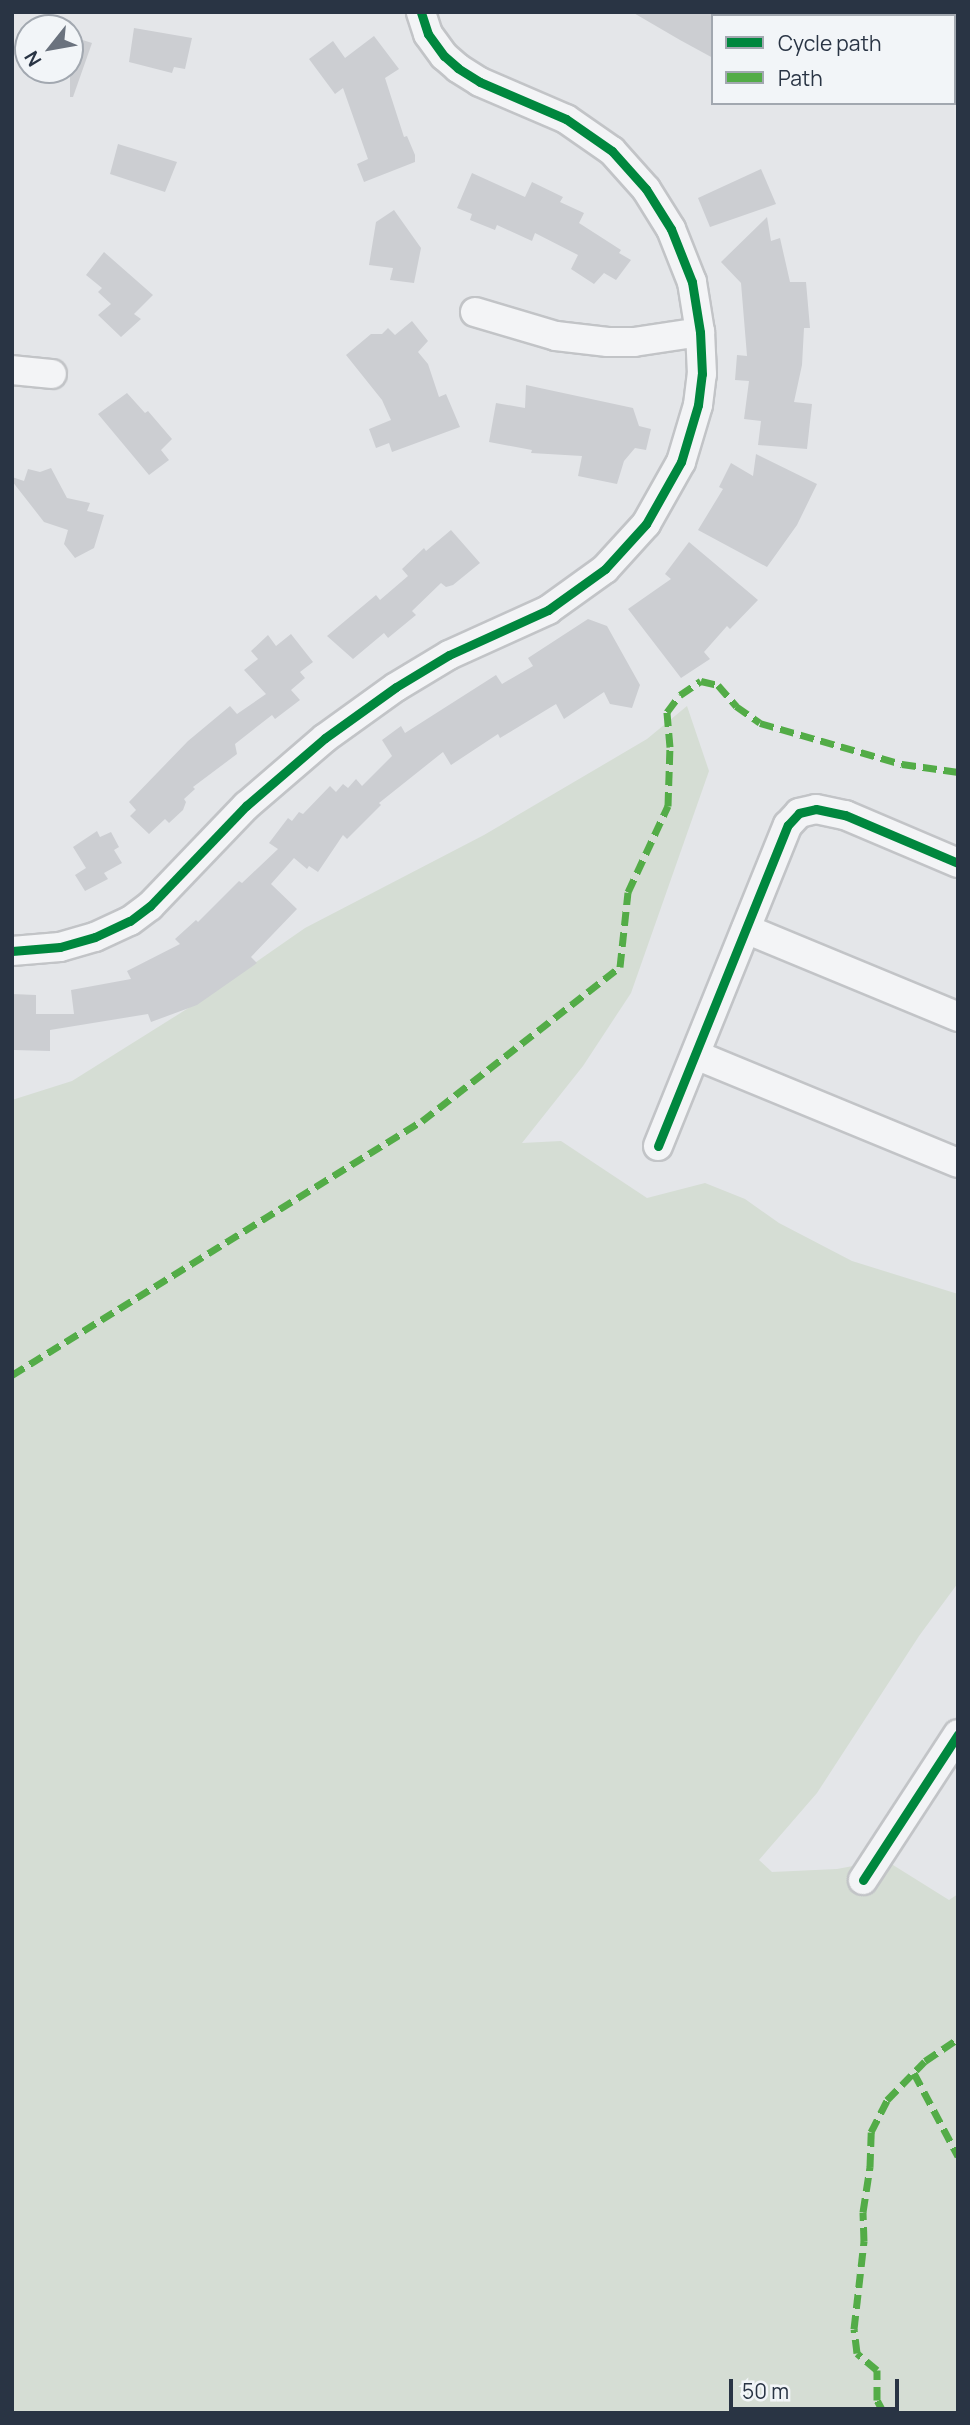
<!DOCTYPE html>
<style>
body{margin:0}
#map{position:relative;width:970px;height:2425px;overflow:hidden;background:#e4e6e9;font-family:Manrope,sans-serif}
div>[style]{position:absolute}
.green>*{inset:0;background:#d5ddd4}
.building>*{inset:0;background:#ccced2}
.roads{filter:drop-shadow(2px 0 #c2c4c7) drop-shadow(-2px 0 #c2c4c7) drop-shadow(0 2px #c2c4c7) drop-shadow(0 -2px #c2c4c7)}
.minor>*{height:28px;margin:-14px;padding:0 14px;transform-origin:14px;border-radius:14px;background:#f3f4f6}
.quiet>*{height:7px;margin-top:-3.5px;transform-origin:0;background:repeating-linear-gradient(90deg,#53ac47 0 14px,transparent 0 21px)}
.cycleway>*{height:9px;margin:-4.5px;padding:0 4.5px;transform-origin:4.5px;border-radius:4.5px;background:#00873e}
span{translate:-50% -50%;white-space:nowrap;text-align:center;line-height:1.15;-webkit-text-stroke:7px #f2f5f8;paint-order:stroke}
.frame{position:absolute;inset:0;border:14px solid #293444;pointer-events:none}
.legend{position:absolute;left:711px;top:14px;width:245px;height:91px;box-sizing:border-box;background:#f2f5f8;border:2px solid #a2a8b0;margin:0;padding:9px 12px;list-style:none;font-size:21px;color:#293444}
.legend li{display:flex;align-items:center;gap:14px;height:35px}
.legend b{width:35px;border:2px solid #a2a8b0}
.north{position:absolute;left:14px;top:14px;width:70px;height:70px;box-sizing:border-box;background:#f2f5f8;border:2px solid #a2a8b0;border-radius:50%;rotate:239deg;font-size:19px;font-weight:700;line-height:28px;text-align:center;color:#293444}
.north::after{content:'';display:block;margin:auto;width:24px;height:32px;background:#6a727e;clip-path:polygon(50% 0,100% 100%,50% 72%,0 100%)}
.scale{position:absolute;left:729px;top:2379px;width:170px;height:32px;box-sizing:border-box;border:4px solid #293444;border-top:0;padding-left:9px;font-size:21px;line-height:24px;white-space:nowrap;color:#293444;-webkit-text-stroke:5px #f2f5f8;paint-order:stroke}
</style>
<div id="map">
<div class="green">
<i style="clip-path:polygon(687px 706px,709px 771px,631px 993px,583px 1066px,522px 1143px,561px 1141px,647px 1198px,705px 1183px,745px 1199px,779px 1223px,852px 1261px,958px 1294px,958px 1583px,919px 1636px,817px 1793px,759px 1860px,772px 1872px,837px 1869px,885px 1860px,949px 1900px,958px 1894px,958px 2413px,12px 2413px,12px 1100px,72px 1081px,206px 997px,305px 928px,484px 835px,647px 739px)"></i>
</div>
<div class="building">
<i style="clip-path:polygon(632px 12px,713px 12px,713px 58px,680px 40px)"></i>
<i style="clip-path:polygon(134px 28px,192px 38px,185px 69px,174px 67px,172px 73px,129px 62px)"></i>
<i style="clip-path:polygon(70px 36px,92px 43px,73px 97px,70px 97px)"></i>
<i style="clip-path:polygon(374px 36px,399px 69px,385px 78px,404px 137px,407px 136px,415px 155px,415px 162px,364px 182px,357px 164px,368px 159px,343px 88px,335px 94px,309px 59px,333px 41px,345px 58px)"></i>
<i style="clip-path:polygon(118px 144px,177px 162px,165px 192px,110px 174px)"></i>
<i style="clip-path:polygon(761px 169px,776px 204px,710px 227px,698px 198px)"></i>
<i style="clip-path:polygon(472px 173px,525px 197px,532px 182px,563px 197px,560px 202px,584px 213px,579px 223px,621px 250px,619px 253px,631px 260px,616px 280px,604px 273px,594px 284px,571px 269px,578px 255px,535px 233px,532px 241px,497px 225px,495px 230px,470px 220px,472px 214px,457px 208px)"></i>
<i style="clip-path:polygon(394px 210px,421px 248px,414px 283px,390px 280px,393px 268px,369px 265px,376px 222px)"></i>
<i style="clip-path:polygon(767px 217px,771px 241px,780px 238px,790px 282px,806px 282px,810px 328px,804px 328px,802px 365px,794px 402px,812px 404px,807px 449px,758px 445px,761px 421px,744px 419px,749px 381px,735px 380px,737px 355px,747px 356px,741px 283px,721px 262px)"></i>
<i style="clip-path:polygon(104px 252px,153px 295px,134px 314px,141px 319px,121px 337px,98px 315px,111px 304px,98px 292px,102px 288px,86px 275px)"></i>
<i style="clip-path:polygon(412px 321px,428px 341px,418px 352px,428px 364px,439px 397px,446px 394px,460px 427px,392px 452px,389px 443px,376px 448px,369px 429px,391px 420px,382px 400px,346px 355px,371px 334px,382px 334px,388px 328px,395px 335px)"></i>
<i style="clip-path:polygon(526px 385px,633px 408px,639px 426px,651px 429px,646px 450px,635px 448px,624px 461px,617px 484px,578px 476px,582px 456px,531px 453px,532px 450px,489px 442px,496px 403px,525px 408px)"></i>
<i style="clip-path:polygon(127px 393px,145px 413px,148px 411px,172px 439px,161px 450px,169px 460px,149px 475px,98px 414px)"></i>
<i style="clip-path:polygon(756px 454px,817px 484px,797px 525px,767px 567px,698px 530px,723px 489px,719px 487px,731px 463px,753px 476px)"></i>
<i style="clip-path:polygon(51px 468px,67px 498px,90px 503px,87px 511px,104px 515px,94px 548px,75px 558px,64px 544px,68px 530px,44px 522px,12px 481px,12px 477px,24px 481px,28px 469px,40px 472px)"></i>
<i style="clip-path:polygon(451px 530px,480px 563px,453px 585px,446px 587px,441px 583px,412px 611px,416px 615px,388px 638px,384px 633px,353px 659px,327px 636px,376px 595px,380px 600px,408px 576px,402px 569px,424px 548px,426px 551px)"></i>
<i style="clip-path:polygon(689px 542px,758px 600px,730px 629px,727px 626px,704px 652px,710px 659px,681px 678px,628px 609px,671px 579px,665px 574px)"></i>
<i style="clip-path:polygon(588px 619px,607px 626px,640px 685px,632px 708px,610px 704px,604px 692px,564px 719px,556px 704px,500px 738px,498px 734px,451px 765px,443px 752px,379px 803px,381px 805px,347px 839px,343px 835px,318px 872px,309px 866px,307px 869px,294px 858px,271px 884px,297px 909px,251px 957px,257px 963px,197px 1005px,151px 1022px,148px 1014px,50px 1030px,50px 1051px,14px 1050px,12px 994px,36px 995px,36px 1014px,74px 1014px,71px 990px,131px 979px,127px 971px,180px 944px,175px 939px,196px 920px,198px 922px,239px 881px,242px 883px,278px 849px,269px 843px,288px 818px,292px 821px,299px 812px,303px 814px,330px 786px,336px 792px,343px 784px,348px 788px,356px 779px,362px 786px,392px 756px,382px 740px,401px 726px,405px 733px,496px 675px,502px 684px,533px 666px,528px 658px)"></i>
<i style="clip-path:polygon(291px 634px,313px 662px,300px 672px,305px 678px,291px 690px,300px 700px,275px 719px,272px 715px,235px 744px,237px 754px,193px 787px,195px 789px,184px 799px,186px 802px,183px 810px,169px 823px,165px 819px,149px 834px,130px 816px,136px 810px,129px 802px,188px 741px,230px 706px,237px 714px,266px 694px,244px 670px,258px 659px,251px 651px,268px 635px,276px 646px)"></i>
<i style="clip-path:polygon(97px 831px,100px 837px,111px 832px,119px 847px,114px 850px,122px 863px,104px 873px,108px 879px,85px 891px,75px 875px,86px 868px,73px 847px)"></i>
</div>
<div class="roads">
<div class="minor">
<i style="left:475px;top:312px;width:84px;rotate:16.5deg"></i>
<i style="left:556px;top:336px;width:52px;rotate:6.6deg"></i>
<i style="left:608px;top:342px;width:26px"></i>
<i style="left:634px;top:342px;width:67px;rotate:-8.6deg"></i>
<i style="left:12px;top:370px;width:40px;rotate:5.7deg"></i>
<i style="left:746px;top:929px;width:230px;rotate:22.5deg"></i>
<i style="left:12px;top:951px;width:48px;rotate:-4.8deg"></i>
<i style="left:60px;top:947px;width:36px;rotate:-16deg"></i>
<i style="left:95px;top:937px;width:38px;rotate:-25deg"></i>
<i style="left:130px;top:921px;width:25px;rotate:-37deg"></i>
<i style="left:150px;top:906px;width:139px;rotate:-46.2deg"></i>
<i style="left:246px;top:806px;width:104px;rotate:-40.7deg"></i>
<i style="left:325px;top:738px;width:87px;rotate:-35.7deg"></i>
<i style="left:396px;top:687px;width:62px;rotate:-31.1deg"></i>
<i style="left:449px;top:655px;width:109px;rotate:-24.4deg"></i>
<i style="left:548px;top:610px;width:70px;rotate:-35.7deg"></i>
<i style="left:605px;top:569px;width:61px;rotate:-47.7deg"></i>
<i style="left:646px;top:524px;width:71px;rotate:-60.6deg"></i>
<i style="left:681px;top:462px;width:59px;rotate:-73.4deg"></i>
<i style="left:698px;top:405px;width:31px;rotate:-83deg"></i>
<i style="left:702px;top:374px;width:42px;rotate:-92.7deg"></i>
<i style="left:700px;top:332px;width:51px;rotate:-99.1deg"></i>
<i style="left:692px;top:282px;width:57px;rotate:-111.6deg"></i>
<i style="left:671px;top:229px;width:47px;rotate:-122deg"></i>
<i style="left:646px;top:189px;width:51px;rotate:-131.8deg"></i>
<i style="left:612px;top:151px;width:56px;rotate:-145.2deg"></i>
<i style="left:566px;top:119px;width:94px;rotate:-156.7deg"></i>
<i style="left:480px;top:82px;width:26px;rotate:-148deg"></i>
<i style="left:458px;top:68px;width:18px;rotate:-139deg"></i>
<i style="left:444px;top:56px;width:27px;rotate:-126deg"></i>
<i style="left:428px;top:34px;width:23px;rotate:-108deg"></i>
<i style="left:696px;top:1055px;width:283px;rotate:22.4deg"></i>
<i style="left:658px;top:1146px;width:346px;rotate:-68deg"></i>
<i style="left:788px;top:825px;width:16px;rotate:-47deg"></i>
<i style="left:799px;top:813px;width:17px;rotate:-13deg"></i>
<i style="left:816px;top:809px;width:30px;rotate:12deg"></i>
<i style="left:845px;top:815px;width:123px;rotate:23deg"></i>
<i style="left:863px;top:1880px;width:174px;rotate:-56.9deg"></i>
</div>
</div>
<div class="quiet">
<i style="left:12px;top:1375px;width:482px;rotate:-31.8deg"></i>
<i style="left:422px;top:1121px;width:251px;rotate:-37.9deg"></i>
<i style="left:620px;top:967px;width:75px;rotate:-83.9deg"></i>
<i style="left:628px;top:892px;width:95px;rotate:-65.1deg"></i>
<i style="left:668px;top:806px;width:59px;rotate:-88.1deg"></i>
<i style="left:670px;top:747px;width:35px;rotate:-95deg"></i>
<i style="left:667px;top:712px;width:21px;rotate:-53deg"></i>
<i style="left:680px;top:695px;width:25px;rotate:-34deg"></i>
<i style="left:701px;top:681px;width:17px;rotate:13deg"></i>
<i style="left:718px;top:685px;width:28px;rotate:49deg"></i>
<i style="left:736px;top:706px;width:29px;rotate:35deg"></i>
<i style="left:760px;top:723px;width:148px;rotate:16.1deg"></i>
<i style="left:902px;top:764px;width:57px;rotate:8.1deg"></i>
<i style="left:914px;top:2073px;width:94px;rotate:62.1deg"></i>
<i style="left:884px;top:2413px;width:15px;rotate:-118deg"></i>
<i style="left:877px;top:2400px;width:30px;rotate:-90deg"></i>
<i style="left:877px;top:2370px;width:26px;rotate:-140deg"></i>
<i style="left:857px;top:2353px;width:24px;rotate:-97deg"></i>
<i style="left:854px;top:2329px;width:89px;rotate:-83.5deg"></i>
<i style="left:864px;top:2241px;width:29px;rotate:-92deg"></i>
<i style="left:863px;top:2212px;width:46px;rotate:-81.2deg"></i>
<i style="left:870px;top:2167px;width:35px;rotate:-88deg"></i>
<i style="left:871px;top:2132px;width:36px;rotate:-63deg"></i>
<i style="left:887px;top:2100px;width:54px;rotate:-45.7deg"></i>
<i style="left:925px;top:2061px;width:40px;rotate:-34deg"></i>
</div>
<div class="cycleway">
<i style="left:12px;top:951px;width:48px;rotate:-4.8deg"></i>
<i style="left:60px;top:947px;width:36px;rotate:-16deg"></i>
<i style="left:95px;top:937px;width:38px;rotate:-25deg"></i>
<i style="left:130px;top:921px;width:25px;rotate:-37deg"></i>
<i style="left:150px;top:906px;width:139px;rotate:-46.2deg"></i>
<i style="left:246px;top:806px;width:104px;rotate:-40.7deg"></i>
<i style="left:325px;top:738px;width:87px;rotate:-35.7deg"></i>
<i style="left:396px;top:687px;width:62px;rotate:-31.1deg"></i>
<i style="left:449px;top:655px;width:109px;rotate:-24.4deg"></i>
<i style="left:548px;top:610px;width:70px;rotate:-35.7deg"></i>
<i style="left:605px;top:569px;width:61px;rotate:-47.7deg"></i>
<i style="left:646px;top:524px;width:71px;rotate:-60.6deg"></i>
<i style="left:681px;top:462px;width:59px;rotate:-73.4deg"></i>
<i style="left:698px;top:405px;width:31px;rotate:-83deg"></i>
<i style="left:702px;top:374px;width:42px;rotate:-92.7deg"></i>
<i style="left:700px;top:332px;width:51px;rotate:-99.1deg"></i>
<i style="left:692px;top:282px;width:57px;rotate:-111.6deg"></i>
<i style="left:671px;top:229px;width:47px;rotate:-122deg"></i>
<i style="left:646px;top:189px;width:51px;rotate:-131.8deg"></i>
<i style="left:612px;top:151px;width:56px;rotate:-145.2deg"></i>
<i style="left:566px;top:119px;width:94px;rotate:-156.7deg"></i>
<i style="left:480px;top:82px;width:26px;rotate:-148deg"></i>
<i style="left:458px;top:68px;width:18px;rotate:-139deg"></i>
<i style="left:444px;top:56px;width:27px;rotate:-126deg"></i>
<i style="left:428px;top:34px;width:23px;rotate:-108deg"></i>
<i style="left:658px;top:1146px;width:346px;rotate:-68deg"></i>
<i style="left:788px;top:825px;width:16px;rotate:-47deg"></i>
<i style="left:799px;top:813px;width:17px;rotate:-13deg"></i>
<i style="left:816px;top:809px;width:30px;rotate:12deg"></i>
<i style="left:845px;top:815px;width:123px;rotate:23deg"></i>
<i style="left:863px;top:1880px;width:174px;rotate:-56.9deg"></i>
</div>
<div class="frame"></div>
<ul class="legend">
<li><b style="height:9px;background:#00873e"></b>Cycle path</li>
<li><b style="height:9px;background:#53ac47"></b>Path</li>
</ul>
<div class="north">N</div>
<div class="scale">50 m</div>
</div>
